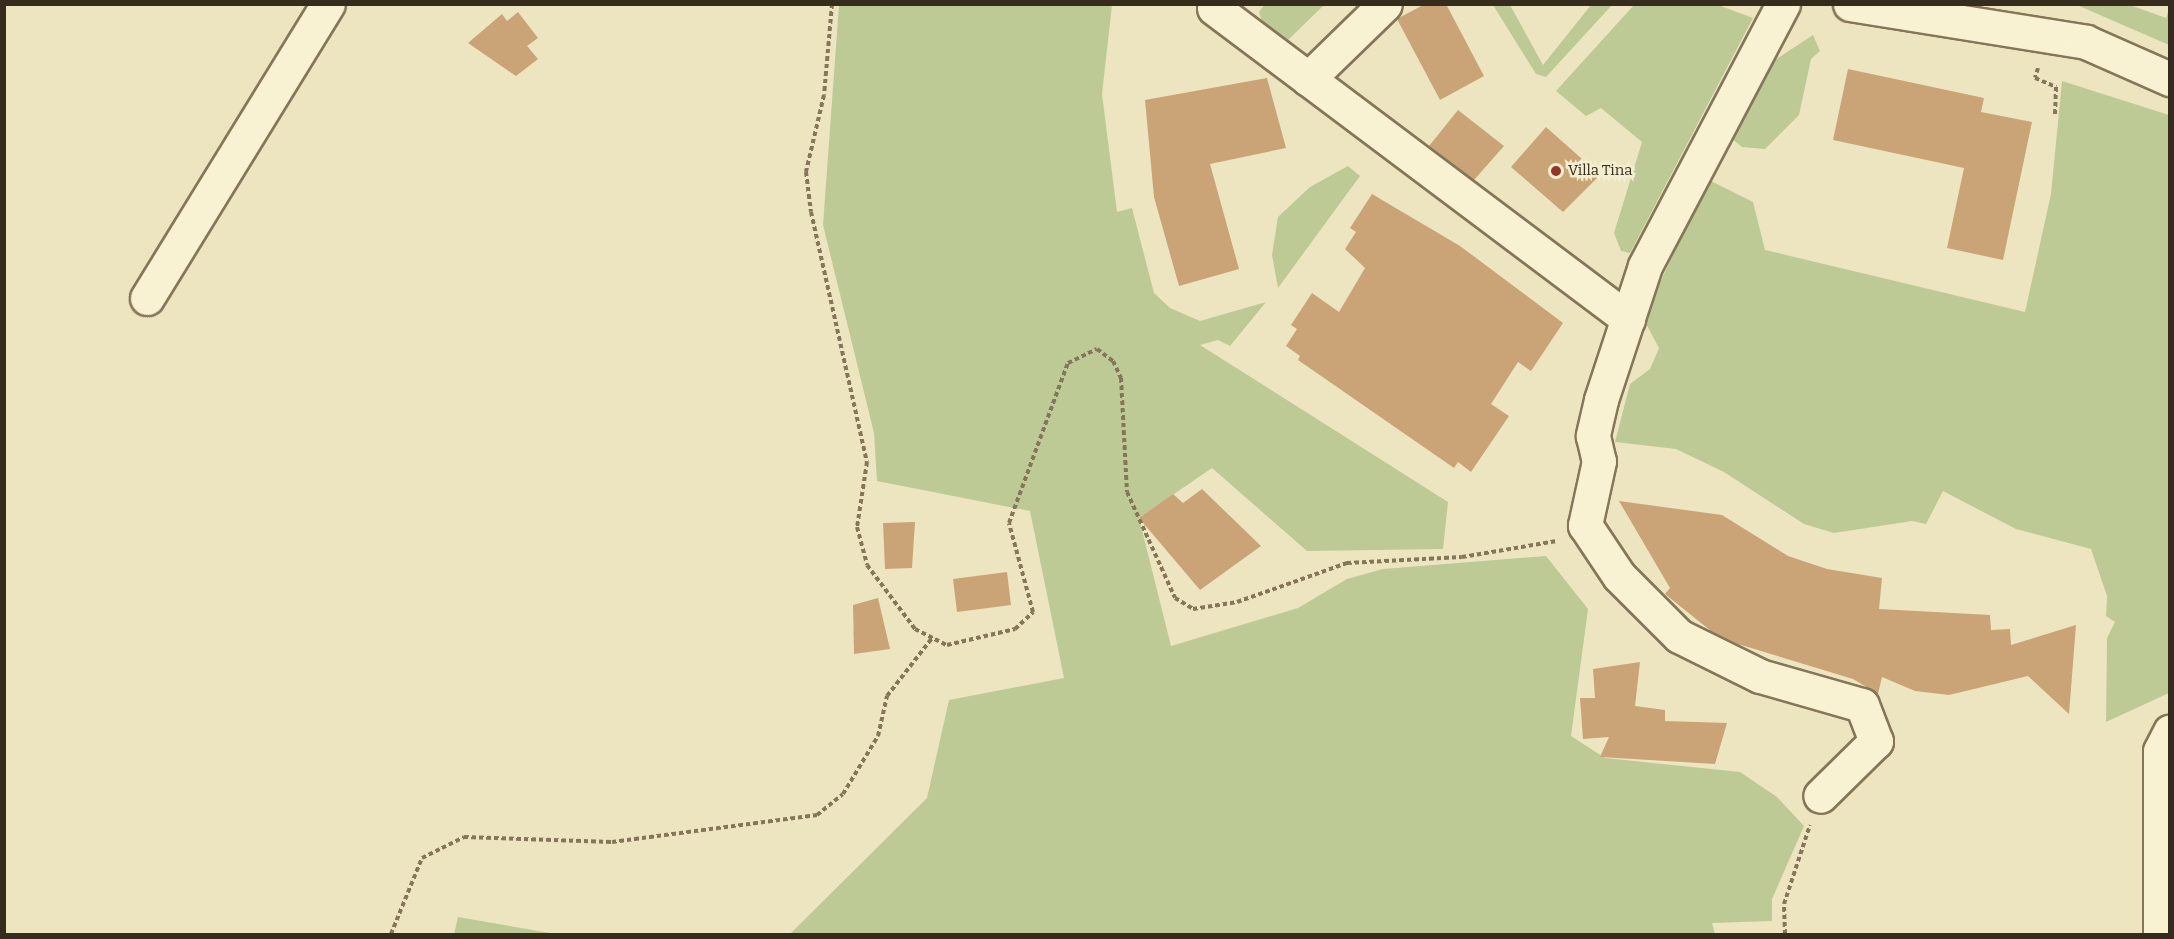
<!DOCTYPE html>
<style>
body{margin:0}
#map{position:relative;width:2174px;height:939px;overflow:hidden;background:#ede5c0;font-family:Bitter,serif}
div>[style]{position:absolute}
.green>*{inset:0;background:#bdca95}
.building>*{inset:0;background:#caa477}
.path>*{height:4px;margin-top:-2px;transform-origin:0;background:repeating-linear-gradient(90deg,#857659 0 4.5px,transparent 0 7.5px)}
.roads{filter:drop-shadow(2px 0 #857659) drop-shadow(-2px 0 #857659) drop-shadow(0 2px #857659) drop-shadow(0 -2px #857659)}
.minor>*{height:33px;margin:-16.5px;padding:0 16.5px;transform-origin:16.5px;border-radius:16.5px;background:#f8f2d3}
.dots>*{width:16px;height:16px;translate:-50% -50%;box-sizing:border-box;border:3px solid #f4eed0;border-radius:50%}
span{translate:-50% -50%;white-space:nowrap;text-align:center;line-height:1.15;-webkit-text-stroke:5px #f4eed0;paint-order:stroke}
.poi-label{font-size:15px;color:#352c1d}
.left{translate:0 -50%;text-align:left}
.frame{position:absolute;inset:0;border:6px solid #352c1d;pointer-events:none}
</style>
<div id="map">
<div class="green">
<i style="clip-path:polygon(839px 5px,1112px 5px,1102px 94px,1117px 212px,1132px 208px,1154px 293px,1170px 308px,1200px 321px,1266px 302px,1230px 346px,1218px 340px,1200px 345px,1448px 502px,1443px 549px,1307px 551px,1212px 468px,1139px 518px,1171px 646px,1298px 608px,1347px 579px,1383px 569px,1546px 556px,1588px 609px,1571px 736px,1605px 758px,1740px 772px,1777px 797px,1804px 826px,1772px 899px,1772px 921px,1712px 923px,1715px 934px,790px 934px,927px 798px,949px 700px,1064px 678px,1030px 511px,877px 481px,874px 433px,823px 225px)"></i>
<i style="clip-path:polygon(1264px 5px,1324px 5px,1287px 41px,1263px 25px,1259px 12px)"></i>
<i style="clip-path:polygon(1493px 5px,1510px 5px,1543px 65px,1591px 5px,1612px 5px,1546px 77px,1536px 74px)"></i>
<i style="clip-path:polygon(1634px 5px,1718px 5px,1753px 18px,1630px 253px,1621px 251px,1614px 233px,1642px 142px,1601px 108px,1586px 116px,1556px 91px)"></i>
<i style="clip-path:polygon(2077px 5px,2130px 5px,2166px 18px,2169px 9px,2169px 45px)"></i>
<i style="clip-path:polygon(1813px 35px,1820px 51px,1811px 59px,1799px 115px,1765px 149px,1742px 147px,1732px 139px,1775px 60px)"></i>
<i style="clip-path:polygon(2062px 81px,2169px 115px,2169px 693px,2106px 722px,2107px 638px,2115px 622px,2106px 616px,2107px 596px,2091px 549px,2016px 529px,1943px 491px,1926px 524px,1912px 521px,1834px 533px,1804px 524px,1724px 472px,1676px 449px,1615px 442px,1630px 384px,1650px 369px,1659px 348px,1643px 318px,1709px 180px,1753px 202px,1765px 250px,2025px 312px,2051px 194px)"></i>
<i style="clip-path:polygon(1348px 166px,1360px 176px,1278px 288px,1272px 255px,1278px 217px,1310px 187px)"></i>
<i style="clip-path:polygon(458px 917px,556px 934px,454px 934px)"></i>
</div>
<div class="building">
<i style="clip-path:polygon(1425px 4px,1446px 4px,1484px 76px,1440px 100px,1397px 19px)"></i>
<i style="clip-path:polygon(518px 12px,538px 38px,527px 46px,538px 59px,516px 76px,468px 43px,502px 14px,507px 21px)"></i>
<i style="clip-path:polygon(1848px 69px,1984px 98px,1981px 112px,2032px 122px,2003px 260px,1947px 248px,1964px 168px,1833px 140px)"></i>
<i style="clip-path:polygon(1267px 78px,1286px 148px,1210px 164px,1239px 269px,1179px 286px,1154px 197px,1145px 100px)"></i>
<i style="clip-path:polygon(1458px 110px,1504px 146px,1474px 180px,1429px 146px)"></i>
<i style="clip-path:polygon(1546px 127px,1600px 175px,1563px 212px,1511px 167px)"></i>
<i style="clip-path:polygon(1372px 194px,1460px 246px,1563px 323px,1531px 371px,1518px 362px,1491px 404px,1509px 416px,1471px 472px,1458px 462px,1454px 468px,1298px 360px,1300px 356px,1286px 346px,1297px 329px,1291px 325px,1312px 293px,1339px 312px,1365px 268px,1345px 249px,1356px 232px,1350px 228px)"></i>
<i style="clip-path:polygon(1202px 489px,1261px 546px,1200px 590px,1139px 518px,1173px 494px,1183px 503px)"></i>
<i style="clip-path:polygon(1619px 501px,1722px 515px,1788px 556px,1827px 569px,1882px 578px,1879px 609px,1990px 615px,1991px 630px,2010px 629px,2011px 645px,2076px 625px,2069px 714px,2028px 676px,1949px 695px,1915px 691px,1882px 677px,1878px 694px,1853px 679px,1738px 644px,1711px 631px,1665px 594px,1670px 588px)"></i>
<i style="clip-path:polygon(915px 522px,912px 568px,885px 569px,883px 523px)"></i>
<i style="clip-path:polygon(1007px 572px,1011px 605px,957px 612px,953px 579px)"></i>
<i style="clip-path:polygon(878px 598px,890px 649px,854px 654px,853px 605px)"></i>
<i style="clip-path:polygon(1640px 662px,1635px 706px,1665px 710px,1665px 721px,1727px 723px,1715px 764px,1600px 757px,1609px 737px,1583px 739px,1580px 698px,1595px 698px,1593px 669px)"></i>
</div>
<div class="path">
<i style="left:832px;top:4px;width:91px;rotate:95deg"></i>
<i style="left:824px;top:95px;width:79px;rotate:103.2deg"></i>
<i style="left:806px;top:172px;width:40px;rotate:82.9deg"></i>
<i style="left:811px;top:212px;width:256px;rotate:77.4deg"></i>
<i style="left:867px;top:462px;width:66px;rotate:98.7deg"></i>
<i style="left:857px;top:527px;width:39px;rotate:75deg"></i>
<i style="left:867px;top:565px;width:80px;rotate:53.1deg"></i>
<i style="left:915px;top:629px;width:36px;rotate:27deg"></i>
<i style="left:947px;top:645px;width:70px;rotate:-13.2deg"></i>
<i style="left:1015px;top:629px;width:25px;rotate:-43deg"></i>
<i style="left:1033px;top:612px;width:92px;rotate:-105.1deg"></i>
<i style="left:1009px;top:523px;width:171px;rotate:-69.8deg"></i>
<i style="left:1068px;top:363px;width:32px;rotate:-26deg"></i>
<i style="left:1097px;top:349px;width:20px;rotate:37deg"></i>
<i style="left:1113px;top:361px;width:19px;rotate:65deg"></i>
<i style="left:1121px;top:378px;width:114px;rotate:87deg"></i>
<i style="left:1127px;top:492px;width:116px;rotate:65.6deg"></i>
<i style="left:1175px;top:598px;width:21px;rotate:31deg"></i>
<i style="left:1193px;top:609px;width:45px;rotate:-9deg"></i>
<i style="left:1237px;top:602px;width:117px;rotate:-19.5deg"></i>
<i style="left:1347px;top:563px;width:115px;rotate:-3deg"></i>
<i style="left:1462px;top:557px;width:96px;rotate:-9.6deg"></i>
<i style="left:2038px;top:68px;width:10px;rotate:107deg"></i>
<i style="left:2035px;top:78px;width:23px;rotate:23deg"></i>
<i style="left:2056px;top:87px;width:27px;rotate:92deg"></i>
<i style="left:391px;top:934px;width:82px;rotate:-67.8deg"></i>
<i style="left:422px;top:858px;width:47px;rotate:-26.6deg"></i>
<i style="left:464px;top:837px;width:148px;rotate:1.9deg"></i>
<i style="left:612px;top:842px;width:207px;rotate:-7.5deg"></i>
<i style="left:817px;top:815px;width:33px;rotate:-39deg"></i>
<i style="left:843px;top:794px;width:68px;rotate:-58.9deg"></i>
<i style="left:878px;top:736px;width:41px;rotate:-77.3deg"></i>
<i style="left:887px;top:696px;width:75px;rotate:-52.1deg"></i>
<i style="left:1785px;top:934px;width:30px;rotate:-92deg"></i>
<i style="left:1784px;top:904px;width:83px;rotate:-71.8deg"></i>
</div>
<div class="roads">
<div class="minor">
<i style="left:1783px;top:4px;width:296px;rotate:117.8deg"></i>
<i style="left:1645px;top:266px;width:141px;rotate:108.2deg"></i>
<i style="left:1601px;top:400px;width:37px;rotate:103deg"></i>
<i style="left:1593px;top:436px;width:26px;rotate:77deg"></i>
<i style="left:1599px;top:461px;width:66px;rotate:102.3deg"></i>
<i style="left:1585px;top:525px;width:61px;rotate:56.3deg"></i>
<i style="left:1619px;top:576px;width:85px;rotate:45deg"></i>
<i style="left:1679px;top:636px;width:90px;rotate:26.3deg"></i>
<i style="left:1760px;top:676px;width:106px;rotate:15.9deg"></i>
<i style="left:1862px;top:705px;width:39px;rotate:69deg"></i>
<i style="left:1876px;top:741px;width:78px;rotate:135.5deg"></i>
<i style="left:1850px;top:4px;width:239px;rotate:9.1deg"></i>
<i style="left:2086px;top:42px;width:92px;rotate:23.8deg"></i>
<i style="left:1214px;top:8px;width:518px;rotate:36.91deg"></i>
<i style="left:1308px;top:79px;width:107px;rotate:-44.2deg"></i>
<i style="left:147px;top:298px;width:345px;rotate:-58.4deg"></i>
<i style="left:2160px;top:934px;width:183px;rotate:-90deg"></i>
<i style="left:2160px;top:751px;width:22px;rotate:-63deg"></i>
</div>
</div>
<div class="dots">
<i style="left:1556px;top:171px;background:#93372a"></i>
</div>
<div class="poi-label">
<span class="left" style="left:1568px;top:171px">Villa Tina</span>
</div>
<div class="frame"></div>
</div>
